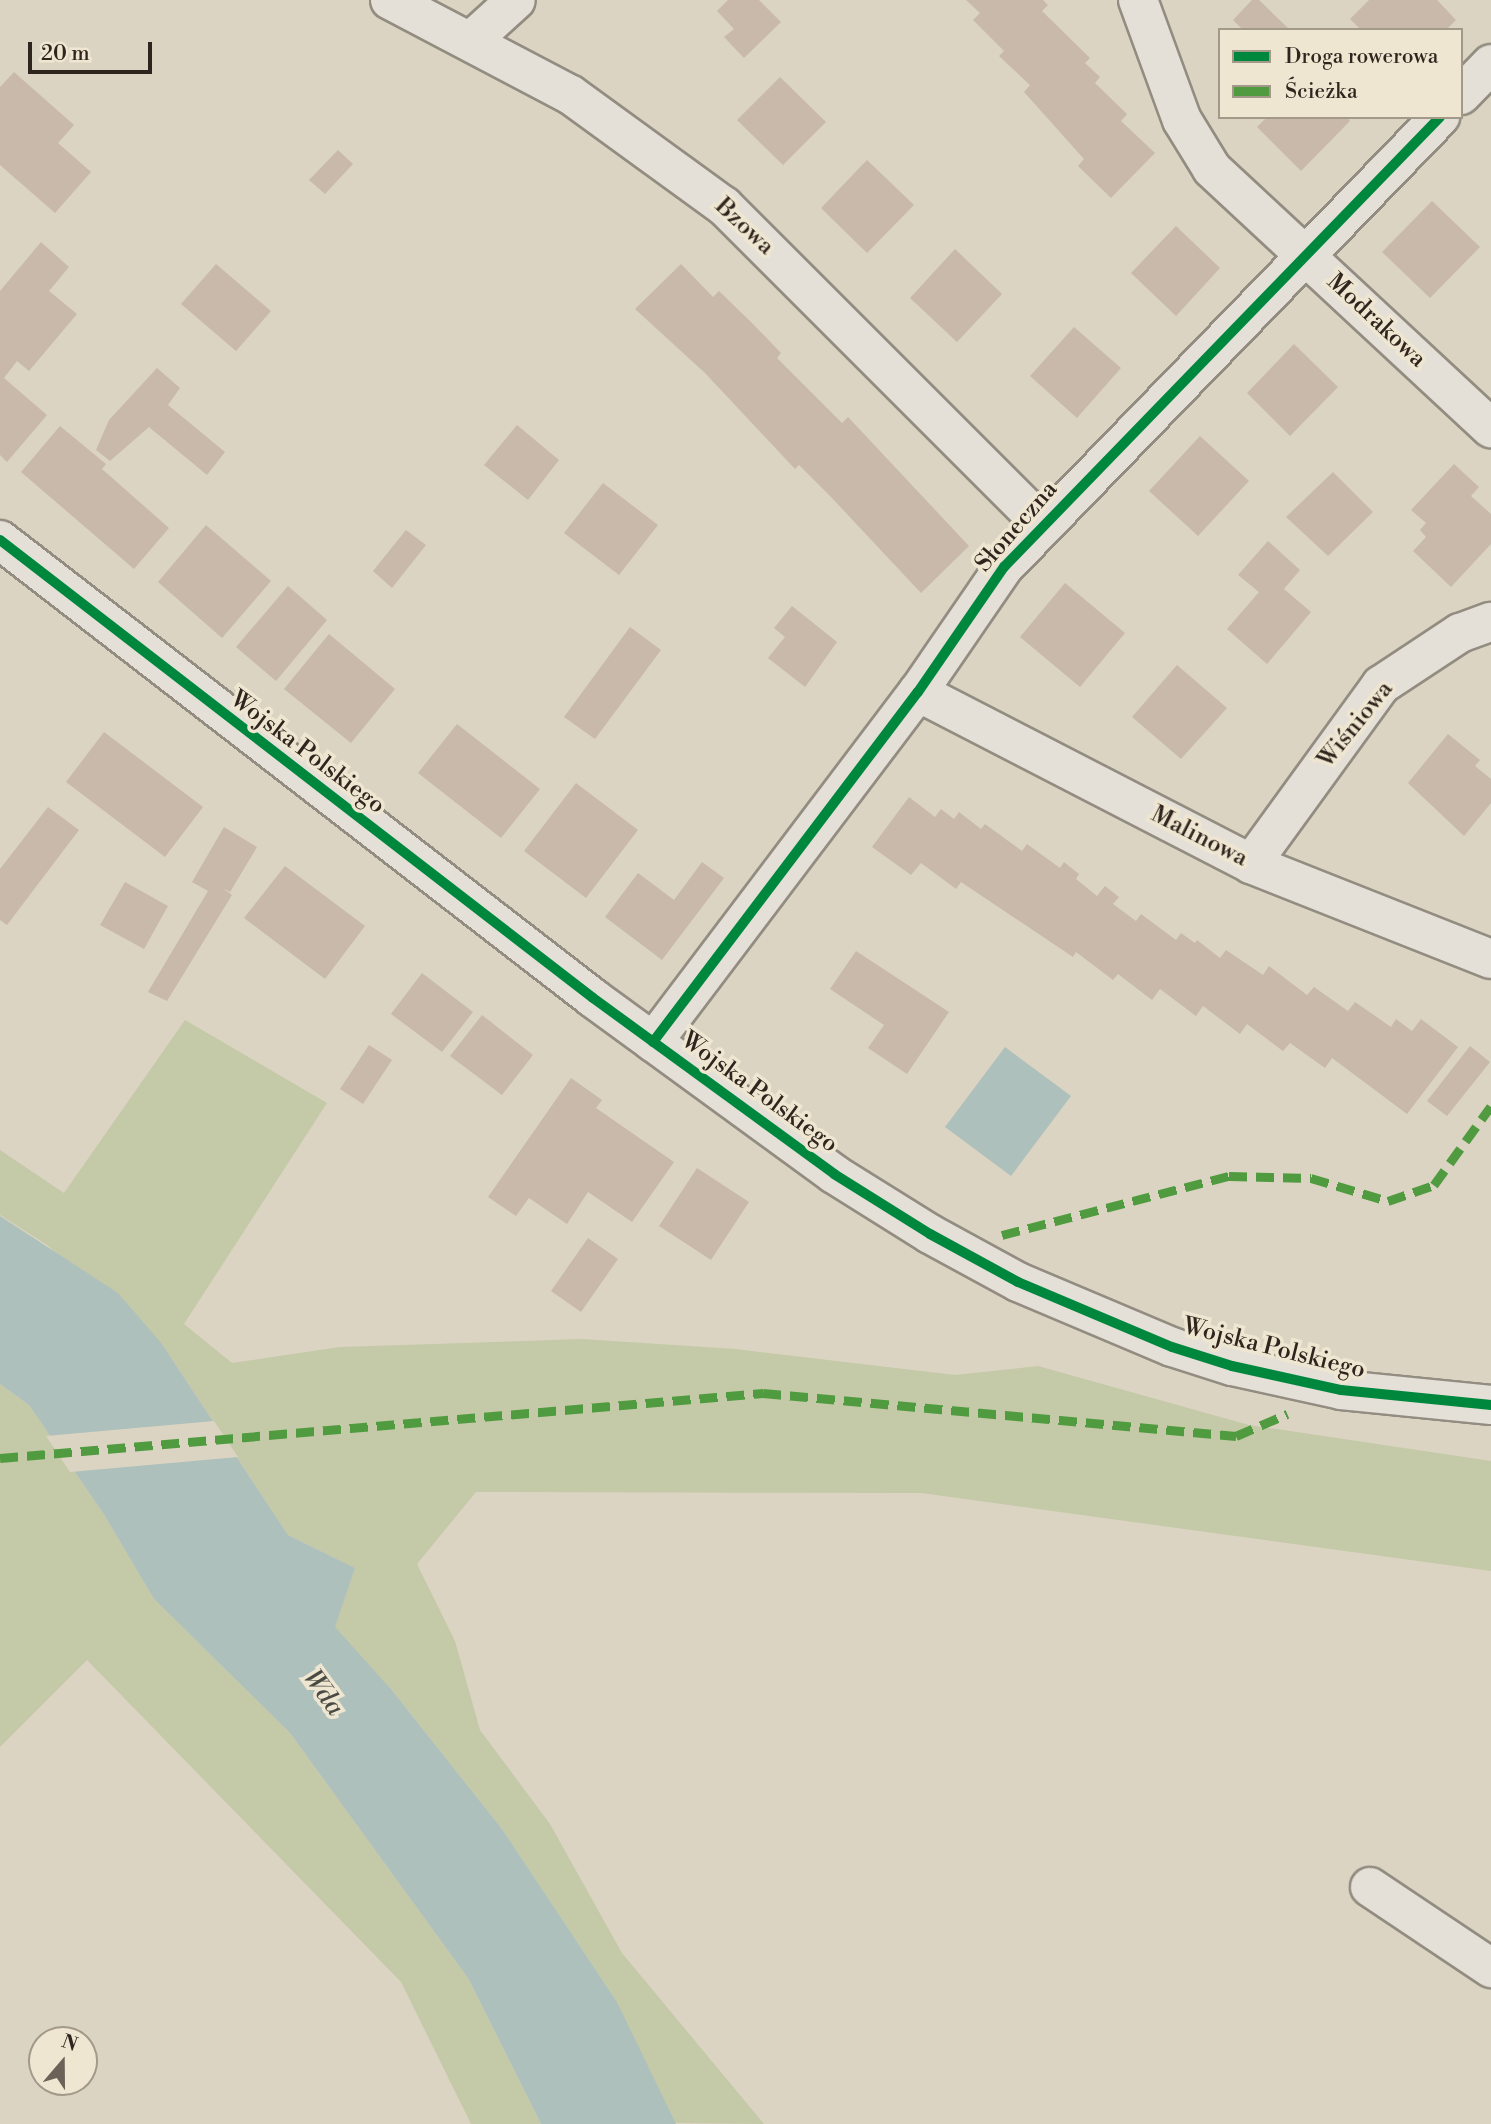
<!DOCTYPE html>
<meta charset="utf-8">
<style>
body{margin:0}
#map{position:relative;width:1491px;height:2124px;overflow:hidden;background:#dcd4c2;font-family:"Libre Bodoni",serif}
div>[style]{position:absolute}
.green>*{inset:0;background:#c4c9a8}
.water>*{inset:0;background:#adc0bb}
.pier>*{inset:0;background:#dcd4c2}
.building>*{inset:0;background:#c8b9ab}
.roads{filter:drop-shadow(2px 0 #928c81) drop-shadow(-2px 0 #928c81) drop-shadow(0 2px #928c81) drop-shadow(0 -2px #928c81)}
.minor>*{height:38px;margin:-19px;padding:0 19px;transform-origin:19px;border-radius:19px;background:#e4e0d7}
.quiet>*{height:9px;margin-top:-4.5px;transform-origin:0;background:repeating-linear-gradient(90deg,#509b3f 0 18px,transparent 0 27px)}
.cycleway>*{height:10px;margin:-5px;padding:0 5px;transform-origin:5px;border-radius:5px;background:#00873e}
span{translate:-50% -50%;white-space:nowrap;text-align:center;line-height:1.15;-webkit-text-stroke:7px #efe6d1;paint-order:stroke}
.street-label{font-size:24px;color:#30251e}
.water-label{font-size:26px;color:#4a4a44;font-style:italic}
.legend{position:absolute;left:1218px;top:28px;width:245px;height:91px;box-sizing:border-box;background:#efe6d1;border:2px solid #a39989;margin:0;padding:9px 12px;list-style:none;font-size:21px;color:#30251e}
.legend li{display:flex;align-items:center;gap:14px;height:35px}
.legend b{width:35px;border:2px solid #a39989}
.north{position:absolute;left:28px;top:2026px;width:70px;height:70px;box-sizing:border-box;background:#efe6d1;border:2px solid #a39989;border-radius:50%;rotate:20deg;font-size:19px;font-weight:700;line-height:28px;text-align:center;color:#30251e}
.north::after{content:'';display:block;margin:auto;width:24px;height:32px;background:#6c6257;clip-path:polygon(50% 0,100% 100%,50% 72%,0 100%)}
.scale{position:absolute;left:28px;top:42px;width:124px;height:32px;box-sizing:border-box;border:4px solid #30251e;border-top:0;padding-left:9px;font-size:21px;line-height:24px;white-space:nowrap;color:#30251e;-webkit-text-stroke:5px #efe6d1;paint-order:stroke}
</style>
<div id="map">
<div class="green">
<i style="clip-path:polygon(185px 1020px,327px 1103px,184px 1324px,232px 1363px,340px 1347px,582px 1339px,735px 1349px,955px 1375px,1038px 1366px,1249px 1425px,1491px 1461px,1491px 1571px,921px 1493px,476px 1492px,417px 1564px,455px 1641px,480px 1730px,550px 1824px,622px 1953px,764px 2124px,672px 2123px,617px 2002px,502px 1829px,391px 1689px,334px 1627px,355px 1568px,288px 1535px,162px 1344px,47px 1245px,0 1215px,0 1150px,64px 1193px)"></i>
<i style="clip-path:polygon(0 1384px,29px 1405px,103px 1513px,154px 1599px,290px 1733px,468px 1978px,541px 2124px,471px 2124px,401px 1982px,87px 1660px,0 1747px)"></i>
</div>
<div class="water">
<i style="clip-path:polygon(1005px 1047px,1071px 1096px,1011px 1176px,945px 1127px)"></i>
<i style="clip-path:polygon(0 1216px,118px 1293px,162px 1344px,288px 1535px,355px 1568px,335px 1627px,391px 1689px,502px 1829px,617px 2002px,676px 2124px,541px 2124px,468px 1978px,290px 1733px,154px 1599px,103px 1513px,29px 1405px,0 1384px)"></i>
</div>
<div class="pier">
<i style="clip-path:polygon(214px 1421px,238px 1457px,70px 1472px,46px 1436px)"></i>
</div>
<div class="building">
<i style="clip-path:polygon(728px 0,759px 0,781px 22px,744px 58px,724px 37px,734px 29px,717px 11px)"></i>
<i style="clip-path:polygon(966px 0,1043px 0,1048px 5px,1042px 11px,1090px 58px,1085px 63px,1100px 77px,1095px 83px,1127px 114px,1121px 121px,1155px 153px,1111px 198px,1078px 166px,1084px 159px,1024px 92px,1030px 85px,999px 56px,1004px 51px,973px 20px,980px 13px)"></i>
<i style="clip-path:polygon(1252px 0,1259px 0,1290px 30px,1243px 30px,1233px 20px)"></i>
<i style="clip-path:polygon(1369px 0,1437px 0,1456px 20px,1446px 30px,1361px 30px,1350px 19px)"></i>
<i style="clip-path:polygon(14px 72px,74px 125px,58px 143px,91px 172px,55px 213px,0 165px,0 87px)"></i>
<i style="clip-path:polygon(780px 77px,826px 122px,783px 165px,737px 120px)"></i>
<i style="clip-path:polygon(1267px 117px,1347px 117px,1350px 121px,1301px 171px,1257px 127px)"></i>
<i style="clip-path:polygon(338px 150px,353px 164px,325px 194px,309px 180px)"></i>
<i style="clip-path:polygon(867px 160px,914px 205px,867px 253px,821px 208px)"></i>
<i style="clip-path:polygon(1432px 201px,1480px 247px,1430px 298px,1382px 252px)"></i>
<i style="clip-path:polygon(1176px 226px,1220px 268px,1176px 316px,1131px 273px)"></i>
<i style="clip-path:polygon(41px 242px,69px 267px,49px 291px,77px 314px,29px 371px,17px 361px,4px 378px,47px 415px,7px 462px,0 455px,0 291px)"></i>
<i style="clip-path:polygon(955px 249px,1002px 294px,957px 342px,910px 298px)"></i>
<i style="clip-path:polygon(216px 264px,271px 311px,236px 351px,181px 304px)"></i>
<i style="clip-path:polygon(681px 264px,713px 297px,719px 291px,753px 324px,781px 353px,777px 358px,842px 423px,848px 417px,969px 546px,921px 593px,831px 497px,799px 465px,795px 469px,705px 373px,635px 309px)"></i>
<i style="clip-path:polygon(1074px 327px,1121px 368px,1077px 418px,1030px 376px)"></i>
<i style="clip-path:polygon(1294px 344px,1338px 387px,1290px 436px,1247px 393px)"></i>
<i style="clip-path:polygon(157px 368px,180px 388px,168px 405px,225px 452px,207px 475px,149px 427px,110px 461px,96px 450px,109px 420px)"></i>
<i style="clip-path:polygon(517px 425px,559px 460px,528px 500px,484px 465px)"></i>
<i style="clip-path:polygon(60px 426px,106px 464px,102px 469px,169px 528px,134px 569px,21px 472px)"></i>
<i style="clip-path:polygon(1200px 436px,1249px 481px,1198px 536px,1149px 491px)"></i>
<i style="clip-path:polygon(1454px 464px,1479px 487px,1471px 496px,1491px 514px,1491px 544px,1451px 587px,1413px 551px,1426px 537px,1420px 530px,1426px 523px,1411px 510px)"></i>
<i style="clip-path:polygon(1333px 472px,1373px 512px,1328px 556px,1286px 517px)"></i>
<i style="clip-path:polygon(603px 483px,658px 525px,619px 575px,564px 533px)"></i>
<i style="clip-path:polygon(206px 525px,271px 581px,222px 638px,158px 582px)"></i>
<i style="clip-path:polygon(406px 530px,426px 545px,392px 588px,373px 571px)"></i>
<i style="clip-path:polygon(1268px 541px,1300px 570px,1284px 589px,1311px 612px,1267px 664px,1227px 629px,1259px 592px,1238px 575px)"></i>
<i style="clip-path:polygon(1065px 583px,1125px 633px,1080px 687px,1020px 637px)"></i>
<i style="clip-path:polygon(288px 586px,327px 620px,276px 681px,236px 647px)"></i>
<i style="clip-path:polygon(792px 606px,837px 642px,805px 687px,768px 658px,785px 637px,774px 628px)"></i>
<i style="clip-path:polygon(630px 627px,661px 650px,595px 739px,564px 717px)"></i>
<i style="clip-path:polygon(329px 634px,395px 689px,351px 743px,284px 689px)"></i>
<i style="clip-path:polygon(1177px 665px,1227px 708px,1181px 759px,1132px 717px)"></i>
<i style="clip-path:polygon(457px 724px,540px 789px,501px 838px,418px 773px)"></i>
<i style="clip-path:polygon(104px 732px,203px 807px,165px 857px,66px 782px)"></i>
<i style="clip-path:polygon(1448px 734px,1480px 760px,1475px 766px,1491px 779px,1491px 803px,1464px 836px,1408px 783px)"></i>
<i style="clip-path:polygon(576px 783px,638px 830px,586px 898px,524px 851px)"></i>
<i style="clip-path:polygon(909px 797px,935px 817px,941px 809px,954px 819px,959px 812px,981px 829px,985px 824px,1022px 851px,1027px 844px,1060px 868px,1064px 862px,1079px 874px,1076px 879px,1097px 896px,1105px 886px,1119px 897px,1113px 904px,1136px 921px,1141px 914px,1176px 940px,1181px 933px,1195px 943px,1197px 940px,1220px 958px,1226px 950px,1263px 975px,1269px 966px,1307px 995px,1314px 987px,1348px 1011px,1355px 1002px,1391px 1027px,1396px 1019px,1412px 1031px,1421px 1019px,1458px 1047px,1407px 1114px,1332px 1058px,1325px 1068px,1290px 1043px,1283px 1051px,1247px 1024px,1240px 1034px,1203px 1006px,1196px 1016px,1160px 989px,1152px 1000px,1118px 974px,1113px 980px,1076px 952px,1073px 957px,961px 882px,956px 889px,921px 863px,911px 875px,872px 847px)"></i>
<i style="clip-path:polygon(48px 807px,79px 830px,7px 925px,0 920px,0 869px)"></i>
<i style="clip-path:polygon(224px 827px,257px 847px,230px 892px,222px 888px,232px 895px,167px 1001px,148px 992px,208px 891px,192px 882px)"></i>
<i style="clip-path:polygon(702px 862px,724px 878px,662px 960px,605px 917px,638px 873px,674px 900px)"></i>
<i style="clip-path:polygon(285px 866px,365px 926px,325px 979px,244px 918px)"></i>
<i style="clip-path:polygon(125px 882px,168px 906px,144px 949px,100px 925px)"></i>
<i style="clip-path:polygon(856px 951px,949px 1012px,907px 1074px,868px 1048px,884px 1025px,830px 989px)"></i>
<i style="clip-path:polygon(422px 973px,473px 1012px,442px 1052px,391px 1014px)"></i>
<i style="clip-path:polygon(482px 1015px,533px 1055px,502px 1095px,450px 1056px)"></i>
<i style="clip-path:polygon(369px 1045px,392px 1060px,363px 1104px,340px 1089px)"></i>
<i style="clip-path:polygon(1470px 1046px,1490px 1062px,1447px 1116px,1427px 1101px)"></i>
<i style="clip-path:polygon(571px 1078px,602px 1100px,596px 1108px,674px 1162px,632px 1222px,588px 1192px,567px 1224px,529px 1198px,516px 1216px,488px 1197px)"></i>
<i style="clip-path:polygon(697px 1168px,749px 1202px,711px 1260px,659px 1226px)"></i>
<i style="clip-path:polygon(588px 1238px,618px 1259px,581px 1312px,551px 1291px)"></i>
</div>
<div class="roads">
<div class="minor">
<i style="left:390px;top:0;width:204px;rotate:27.7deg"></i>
<i style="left:571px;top:95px;width:189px;rotate:36deg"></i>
<i style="left:724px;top:206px;width:451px;rotate:45deg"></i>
<i style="left:1138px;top:0;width:128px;rotate:69.9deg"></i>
<i style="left:1182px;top:120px;width:57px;rotate:58.5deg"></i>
<i style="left:1212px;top:169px;width:381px;rotate:42.9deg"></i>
<i style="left:472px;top:40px;width:59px;rotate:-42.3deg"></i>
<i style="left:1461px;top:95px;width:43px;rotate:-45.9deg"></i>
<i style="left:0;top:540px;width:749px;rotate:37.68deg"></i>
<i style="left:593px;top:998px;width:298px;rotate:36.1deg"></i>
<i style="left:834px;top:1174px;width:113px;rotate:32deg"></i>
<i style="left:930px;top:1234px;width:100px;rotate:28.6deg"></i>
<i style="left:1018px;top:1282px;width:167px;rotate:22.9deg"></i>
<i style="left:1172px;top:1347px;width:63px;rotate:17.6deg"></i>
<i style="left:1232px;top:1366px;width:112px;rotate:12.4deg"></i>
<i style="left:1341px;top:1390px;width:151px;rotate:5.7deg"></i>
<i style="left:918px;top:692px;width:375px;rotate:27.3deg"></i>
<i style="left:1251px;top:864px;width:258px;rotate:21.6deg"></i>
<i style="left:1251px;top:864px;width:221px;rotate:-54deg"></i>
<i style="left:1381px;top:685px;width:95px;rotate:-33.4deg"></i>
<i style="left:1460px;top:633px;width:33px;rotate:-20deg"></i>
<i style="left:653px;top:1042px;width:439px;rotate:-52.9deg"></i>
<i style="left:918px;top:692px;width:152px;rotate:-55.5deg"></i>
<i style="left:1004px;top:567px;width:627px;rotate:-45.91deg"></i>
<i style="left:1370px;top:1887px;width:146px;rotate:33.8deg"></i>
</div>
</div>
<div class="quiet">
<i style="left:1002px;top:1235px;width:235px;rotate:-14.6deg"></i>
<i style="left:1229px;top:1176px;width:82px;rotate:1.4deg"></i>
<i style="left:1311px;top:1178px;width:80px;rotate:16.6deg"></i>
<i style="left:1388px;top:1201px;width:49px;rotate:-19.2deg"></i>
<i style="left:1434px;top:1185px;width:97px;rotate:-54.2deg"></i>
<i style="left:0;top:1458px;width:766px;rotate:-4.87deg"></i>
<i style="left:763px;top:1393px;width:475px;rotate:5.2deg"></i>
<i style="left:1236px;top:1436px;width:56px;rotate:-23.3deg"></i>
</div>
<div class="cycleway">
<i style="left:0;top:540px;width:749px;rotate:37.68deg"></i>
<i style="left:593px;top:998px;width:298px;rotate:36.1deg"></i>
<i style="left:834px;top:1174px;width:113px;rotate:32deg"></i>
<i style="left:930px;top:1234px;width:100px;rotate:28.6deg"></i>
<i style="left:1018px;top:1282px;width:167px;rotate:22.9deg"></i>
<i style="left:1172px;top:1347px;width:63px;rotate:17.6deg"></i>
<i style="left:1232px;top:1366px;width:112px;rotate:12.4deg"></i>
<i style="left:1341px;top:1390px;width:151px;rotate:5.7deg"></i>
<i style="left:653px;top:1042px;width:439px;rotate:-52.9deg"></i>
<i style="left:918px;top:692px;width:152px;rotate:-55.5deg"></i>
<i style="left:1004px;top:567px;width:627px;rotate:-45.91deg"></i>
</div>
<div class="street-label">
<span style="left:744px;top:227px;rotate:43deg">Bzowa</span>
<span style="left:1376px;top:321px;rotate:43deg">Modrakowa</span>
<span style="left:1017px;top:527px;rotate:-49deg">Słoneczna</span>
<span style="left:1356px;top:725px;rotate:-51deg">Wiśniowa</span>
<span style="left:307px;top:753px;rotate:37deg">Wojska Polskiego</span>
<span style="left:1199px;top:837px;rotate:27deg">Malinowa</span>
<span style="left:759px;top:1093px;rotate:36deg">Wojska Polskiego</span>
<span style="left:1274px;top:1349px;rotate:14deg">Wojska Polskiego</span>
</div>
<div class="water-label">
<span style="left:323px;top:1693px;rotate:54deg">Wda</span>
</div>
<ul class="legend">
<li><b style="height:9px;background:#00873e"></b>Droga rowerowa</li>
<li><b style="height:9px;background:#509b3f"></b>Ścieżka</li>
</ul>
<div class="north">N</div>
<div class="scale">20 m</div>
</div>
